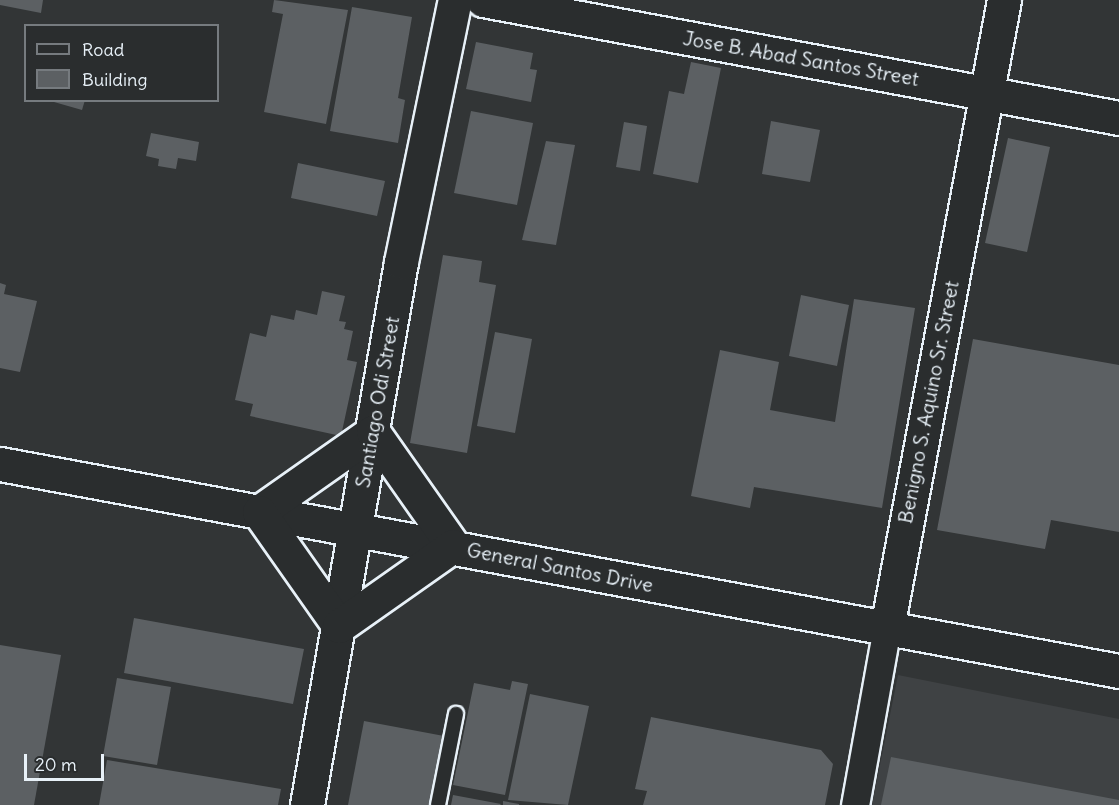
<!DOCTYPE html>
<style>
body{margin:0}
#map{position:relative;width:1119px;height:805px;overflow:hidden;background:#323536;font-family:Delius,sans-serif}
div>[style]{position:absolute}
.built>*{inset:0;background:#3f4244}
.building>*{inset:0;background:#5c6063}
.roads{filter:drop-shadow(2px 0 #e8f1f8) drop-shadow(-2px 0 #e8f1f8) drop-shadow(0 2px #e8f1f8) drop-shadow(0 -2px #e8f1f8)}
.lane>*{height:14px;margin:-7px;padding:0 7px;transform-origin:7px;border-radius:7px;background:#2a2d2e}
.street>*{height:27px;margin:-13.5px;padding:0 13.5px;transform-origin:13.5px;border-radius:13.5px;background:#2a2d2e}
.secondary>*{height:33px;margin:-16.5px;padding:0 16.5px;transform-origin:16.5px;border-radius:16.5px;background:#2a2d2e}
.highway>*{height:33px;margin:-16.5px;padding:0 16.5px;transform-origin:16.5px;border-radius:16.5px;background:#2a2d2e}
span{translate:-50% -50%;white-space:nowrap;text-align:center;line-height:1.15;-webkit-text-stroke:4.5px #2a2d2e;paint-order:stroke}
.street-label{font-size:20px;color:#e8f1f8}
.legend{position:absolute;left:24px;top:24px;width:195px;height:78px;box-sizing:border-box;background:#2a2d2e;border:2px solid #767b7f;margin:0;padding:8px 10px;list-style:none;font-size:18px;color:#e8f1f8}
.legend li{display:flex;align-items:center;gap:12px;height:30px}
.legend b{width:30px;border:2px solid #767b7f}
.scale{position:absolute;left:24px;top:754px;width:80px;height:27px;box-sizing:border-box;border:3px solid #e8f1f8;border-top:0;padding-left:8px;font-size:18px;line-height:21px;white-space:nowrap;color:#e8f1f8;-webkit-text-stroke:4px #2a2d2e;paint-order:stroke}
</style>
<div id="map">
<div class="built">
<i style="clip-path:polygon(898px 675px,1119px 719px,1119px 805px,872px 805px)"></i>
</div>
<div class="building">
<i style="clip-path:polygon(0 0,43px 0,41px 13px,0 5px)"></i>
<i style="clip-path:polygon(274px 0,348px 10px,326px 124px,264px 112px,283px 14px,272px 12px)"></i>
<i style="clip-path:polygon(352px 7px,412px 17px,398px 98px,405px 100px,398px 143px,330px 131px)"></i>
<i style="clip-path:polygon(476px 42px,533px 53px,530px 69px,537px 70px,531px 102px,466px 89px)"></i>
<i style="clip-path:polygon(691px 62px,721px 68px,698px 183px,653px 174px,669px 91px,684px 94px)"></i>
<i style="clip-path:polygon(47px 100px,85px 100px,82px 110px)"></i>
<i style="clip-path:polygon(471px 111px,533px 123px,517px 205px,454px 193px)"></i>
<i style="clip-path:polygon(771px 121px,820px 130px,810px 182px,762px 174px)"></i>
<i style="clip-path:polygon(624px 122px,647px 126px,640px 171px,616px 167px)"></i>
<i style="clip-path:polygon(151px 133px,199px 142px,196px 161px,178px 158px,176px 169px,158px 166px,159px 159px,146px 156px)"></i>
<i style="clip-path:polygon(1008px 138px,1050px 147px,1027px 252px,985px 243px)"></i>
<i style="clip-path:polygon(546px 141px,575px 145px,556px 245px,522px 240px)"></i>
<i style="clip-path:polygon(298px 163px,385px 181px,377px 216px,291px 198px)"></i>
<i style="clip-path:polygon(443px 255px,482px 261px,479px 282px,496px 285px,467px 453px,410px 443px)"></i>
<i style="clip-path:polygon(0 283px,6px 285px,4px 294px,37px 301px,20px 372px,0 368px)"></i>
<i style="clip-path:polygon(322px 291px,345px 296px,339px 321px,346px 322px,344px 329px,353px 331px,347px 360px,357px 362px,341px 436px,250px 416px,253px 404px,235px 400px,250px 333px,266px 337px,271px 315px,294px 320px,296px 310px,317px 315px)"></i>
<i style="clip-path:polygon(801px 295px,849px 305px,837px 366px,789px 356px)"></i>
<i style="clip-path:polygon(854px 299px,915px 308px,882px 508px,754px 487px,750px 508px,691px 496px,720px 350px,779px 362px,770px 410px,835px 422px)"></i>
<i style="clip-path:polygon(495px 332px,532px 339px,515px 433px,477px 426px)"></i>
<i style="clip-path:polygon(973px 339px,1119px 365px,1119px 532px,1051px 520px,1045px 549px,937px 530px)"></i>
<i style="clip-path:polygon(134px 618px,304px 649px,293px 704px,124px 673px)"></i>
<i style="clip-path:polygon(0 645px,61px 655px,34px 805px,0 805px)"></i>
<i style="clip-path:polygon(117px 678px,171px 687px,157px 765px,103px 756px)"></i>
<i style="clip-path:polygon(512px 681px,528px 684px,505px 795px,453px 785px,474px 683px,510px 690px)"></i>
<i style="clip-path:polygon(530px 694px,589px 706px,568px 805px,508px 800px)"></i>
<i style="clip-path:polygon(651px 717px,821px 750px,833px 764px,825px 805px,643px 805px,647px 791px,635px 789px)"></i>
<i style="clip-path:polygon(364px 721px,444px 736px,431px 805px,348px 805px)"></i>
<i style="clip-path:polygon(891px 757px,1119px 800px,1119px 805px,881px 805px)"></i>
<i style="clip-path:polygon(107px 760px,281px 789px,278px 805px,99px 805px)"></i>
<i style="clip-path:polygon(453px 795px,501px 804px,500px 805px,451px 805px)"></i>
<i style="clip-path:polygon(503px 801px,519px 804px,519px 805px,503px 805px)"></i>
</div>
<div class="roads">
<div class="lane">
<i style="left:438px;top:805px;width:93px;rotate:-78.8deg"></i>
</div>
<div class="street">
<i style="left:855px;top:805px;width:180px;rotate:-79.8deg"></i>
</div>
<div class="secondary">
<i style="left:483px;top:0;width:647px;rotate:10.51deg"></i>
<i style="left:887px;top:628px;width:639px;rotate:-79.45deg"></i>
<i style="left:307px;top:805px;width:551px;rotate:-80.18deg"></i>
<i style="left:401px;top:262px;width:268px;rotate:-78.4deg"></i>
</div>
<div class="highway">
<i style="left:0;top:464px;width:1138px;rotate:10.48deg"></i>
<i style="left:259px;top:512px;width:139px;rotate:-35.1deg"></i>
<i style="left:373px;top:432px;width:139px;rotate:54.9deg"></i>
<i style="left:259px;top:512px;width:139px;rotate:54.9deg"></i>
<i style="left:339px;top:626px;width:139px;rotate:-35.1deg"></i>
</div>
</div>
<div class="street-label">
<span style="left:801px;top:58px;rotate:10deg">Jose B. Abad Santos Street</span>
<span style="left:377px;top:402px;rotate:-80deg">Santiago Odi Street</span>
<span style="left:928px;top:402px;rotate:-79deg">Benigno S. Aquino Sr. Street</span>
<span style="left:560px;top:567px;rotate:11deg">General Santos Drive</span>
</div>
<ul class="legend">
<li><b style="height:8px;background:#2a2d2e"></b>Road</li>
<li><b style="height:16px;background:#5c6063"></b>Building</li>
</ul>
<div class="scale">20 m</div>
</div>
